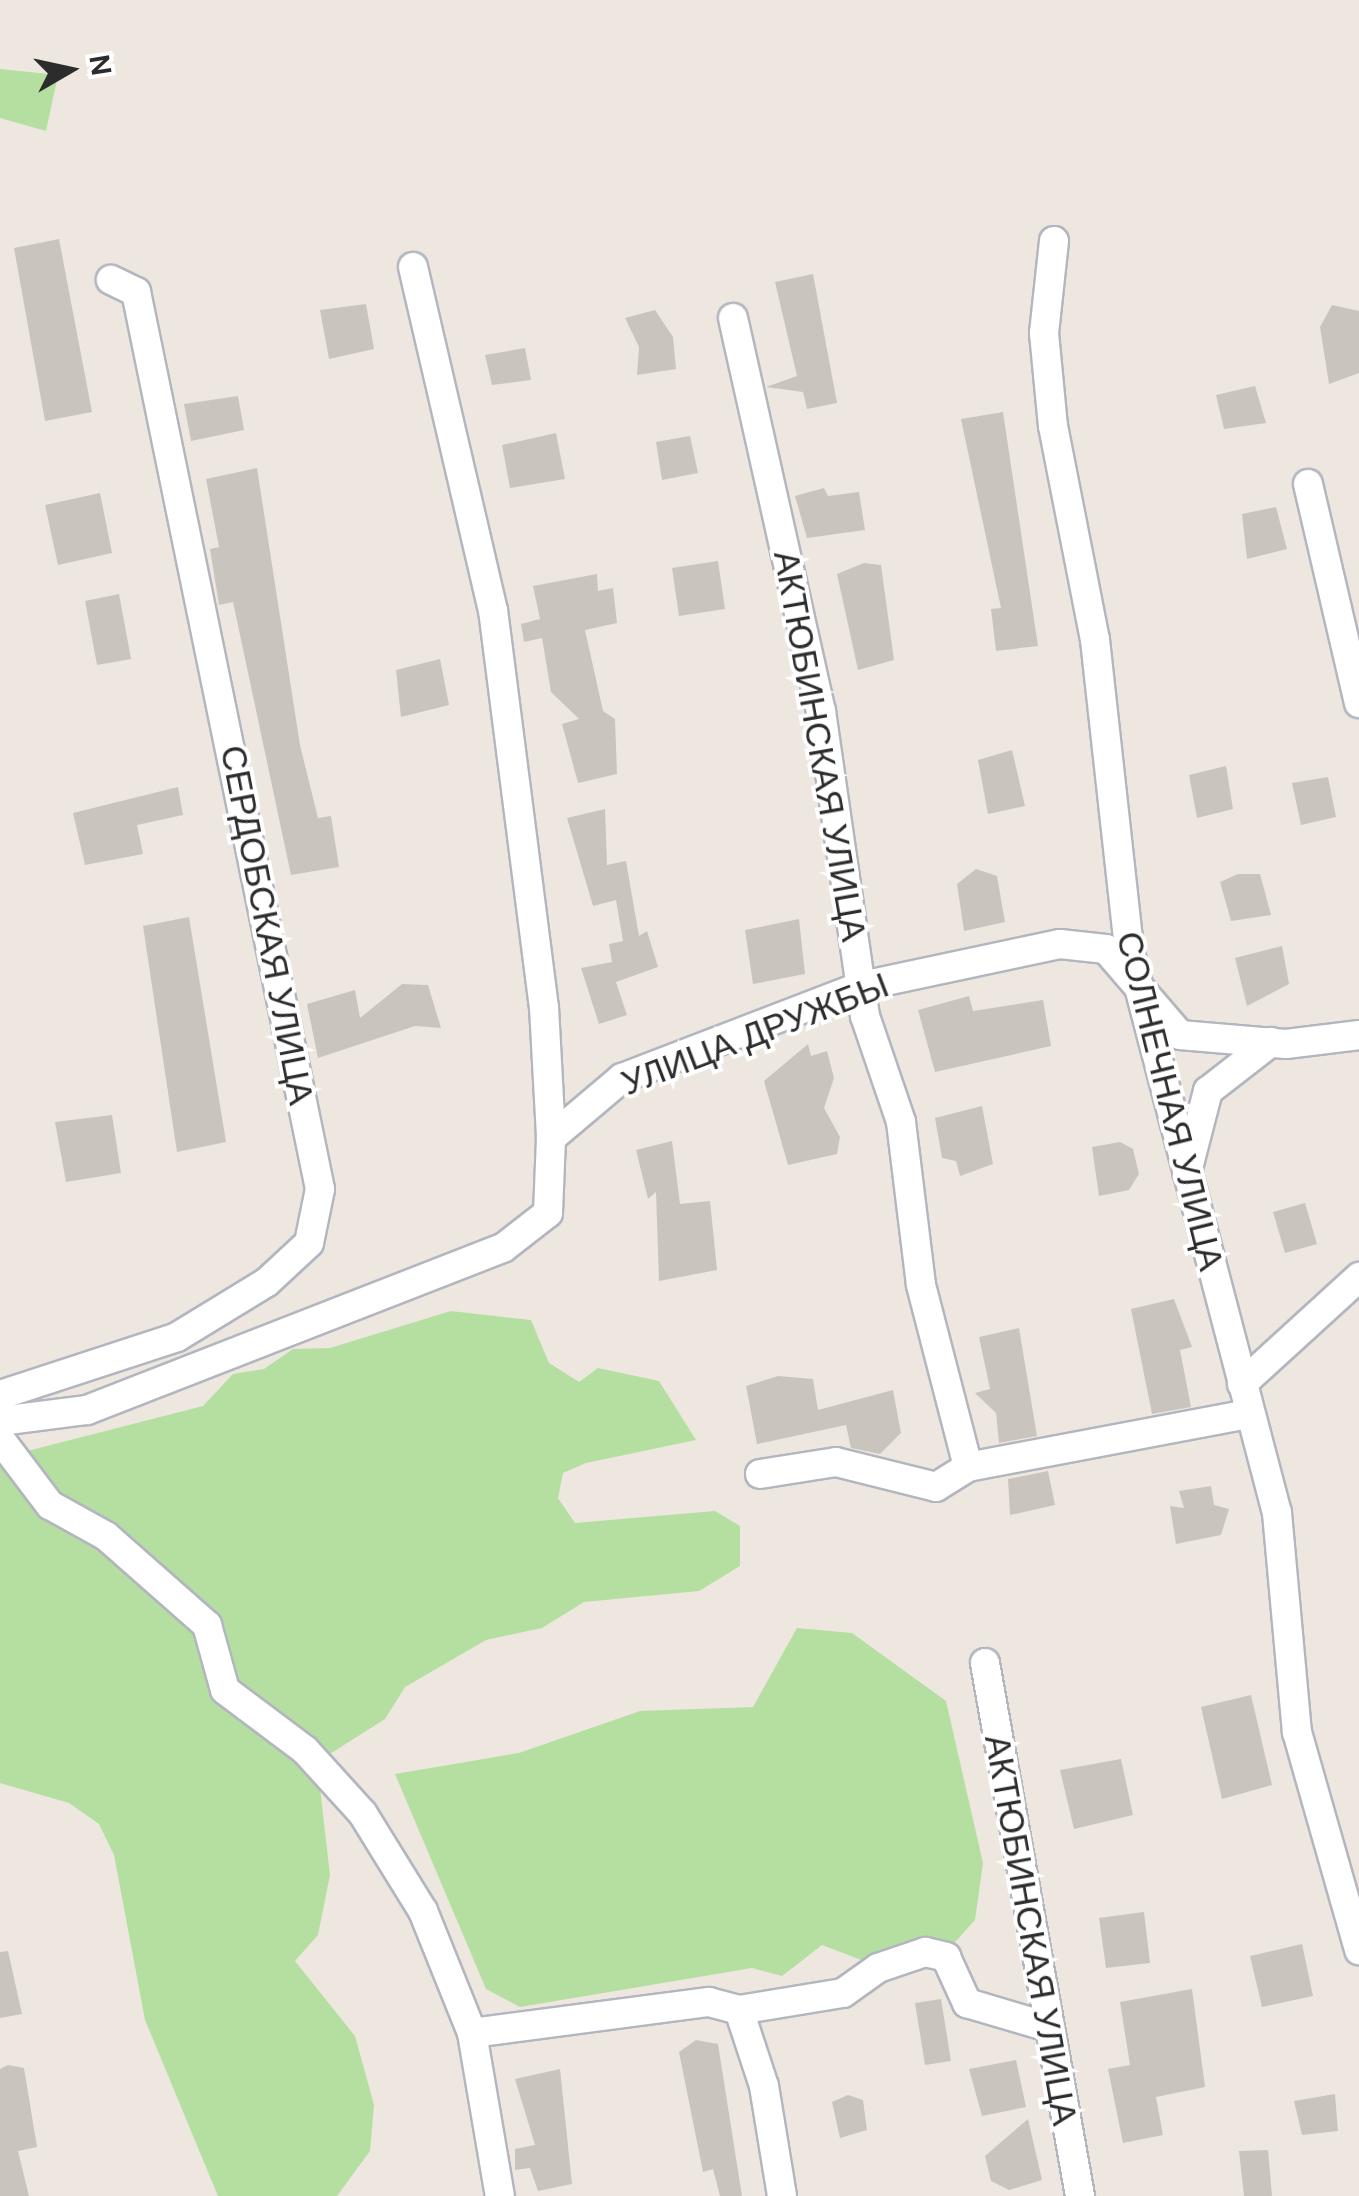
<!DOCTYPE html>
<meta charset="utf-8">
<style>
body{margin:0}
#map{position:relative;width:1359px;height:2196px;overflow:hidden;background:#ede7e0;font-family:"DM Sans",sans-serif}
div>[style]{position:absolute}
.green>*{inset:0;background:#b5dfa1}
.building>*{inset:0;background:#c9c5be}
.roads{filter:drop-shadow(2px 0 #b3b6bf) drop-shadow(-2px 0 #b3b6bf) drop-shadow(0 2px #b3b6bf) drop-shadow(0 -2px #b3b6bf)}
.minor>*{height:28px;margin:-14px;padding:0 14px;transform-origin:14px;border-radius:14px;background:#fff}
span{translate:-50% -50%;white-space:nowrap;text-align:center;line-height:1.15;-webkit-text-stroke:8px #fff;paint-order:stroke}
.street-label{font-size:35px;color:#2c2c2c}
.north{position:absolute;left:20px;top:20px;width:100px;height:100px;-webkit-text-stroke:8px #fff;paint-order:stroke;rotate:81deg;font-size:28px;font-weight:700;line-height:40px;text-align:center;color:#2c2c2c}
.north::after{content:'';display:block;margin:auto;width:35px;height:45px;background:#2c2c2c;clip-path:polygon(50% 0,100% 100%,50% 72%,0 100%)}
</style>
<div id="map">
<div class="green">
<i style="clip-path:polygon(0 69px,58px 75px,46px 131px,0 118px)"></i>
<i style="clip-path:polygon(451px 1311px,531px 1320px,549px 1363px,579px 1382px,598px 1368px,659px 1381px,696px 1440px,586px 1463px,563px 1473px,558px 1498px,575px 1523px,715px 1511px,740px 1526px,740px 1566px,699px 1591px,584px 1602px,542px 1628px,486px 1640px,405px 1687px,385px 1719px,317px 1762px,330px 1875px,318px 1935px,295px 1961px,355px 2036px,374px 2105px,370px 2151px,337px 2196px,218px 2196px,145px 2020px,114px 1855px,99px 1824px,69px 1803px,0 1783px,0 1458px,203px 1406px,233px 1374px,264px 1369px,293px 1349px,330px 1348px)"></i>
<i style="clip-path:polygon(797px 1628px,852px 1633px,946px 1701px,983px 1863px,975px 1920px,938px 1961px,864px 1961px,822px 1945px,782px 1976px,752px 1968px,520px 2007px,486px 1989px,395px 1774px,519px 1753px,640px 1711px,753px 1707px)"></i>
</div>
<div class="building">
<i style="clip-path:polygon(59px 239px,92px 412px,45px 421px,14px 248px)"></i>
<i style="clip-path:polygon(813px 274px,837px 403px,807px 409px,803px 392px,766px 387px,797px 376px,775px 282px)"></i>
<i style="clip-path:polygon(366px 304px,374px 349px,329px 359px,320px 310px)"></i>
<i style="clip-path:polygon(1332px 305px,1359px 311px,1359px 373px,1329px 384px,1320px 327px)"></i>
<i style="clip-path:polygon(655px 310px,673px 337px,676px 369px,637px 375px,639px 347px,625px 318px)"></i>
<i style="clip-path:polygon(525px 348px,531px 380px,492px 385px,485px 355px)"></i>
<i style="clip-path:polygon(1255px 386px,1266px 423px,1224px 429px,1216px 395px)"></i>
<i style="clip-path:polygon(238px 396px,244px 430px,191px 441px,184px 404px)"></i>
<i style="clip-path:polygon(1003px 412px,1038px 646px,996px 651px,991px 609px,1001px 608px,961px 419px)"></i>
<i style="clip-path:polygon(556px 433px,565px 479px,510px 488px,502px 445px)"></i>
<i style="clip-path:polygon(690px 436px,698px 473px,662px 480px,656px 442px)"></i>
<i style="clip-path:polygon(257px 468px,300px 745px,318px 818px,331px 816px,339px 867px,291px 875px,233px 602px,219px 605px,210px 549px,219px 547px,206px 479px)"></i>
<i style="clip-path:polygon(824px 488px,828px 496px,859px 492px,865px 530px,807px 538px,795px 496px)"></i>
<i style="clip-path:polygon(100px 493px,112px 553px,58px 565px,45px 505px)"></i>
<i style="clip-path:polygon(1276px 507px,1287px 549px,1247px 559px,1242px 514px)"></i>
<i style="clip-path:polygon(718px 561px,725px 609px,679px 616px,672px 568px)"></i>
<i style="clip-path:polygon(864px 563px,881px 565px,894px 660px,858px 670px,837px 574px)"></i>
<i style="clip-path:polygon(597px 574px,598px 591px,613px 588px,617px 623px,585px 630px,603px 711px,615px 719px,617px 774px,578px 783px,562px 724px,579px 719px,551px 692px,542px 638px,524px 642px,521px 624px,540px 619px,533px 586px)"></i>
<i style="clip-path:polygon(119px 594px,131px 659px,97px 665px,85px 601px)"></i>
<i style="clip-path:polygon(440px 659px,449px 705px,401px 717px,396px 670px)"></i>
<i style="clip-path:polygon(1012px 750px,1025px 806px,988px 814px,978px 760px)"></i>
<i style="clip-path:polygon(1226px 766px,1233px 809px,1197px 818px,1189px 775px)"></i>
<i style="clip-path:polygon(1328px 777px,1336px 817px,1301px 825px,1292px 783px)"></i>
<i style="clip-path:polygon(178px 787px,183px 815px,137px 825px,143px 854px,85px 865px,73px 813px)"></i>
<i style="clip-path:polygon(605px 809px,607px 865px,626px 861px,639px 936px,647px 931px,658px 967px,616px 982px,627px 1015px,599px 1024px,581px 968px,612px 962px,609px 944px,623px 941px,616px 900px,593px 906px,567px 818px)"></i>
<i style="clip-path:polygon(976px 869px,997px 876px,1005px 922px,964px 931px,957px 884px)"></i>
<i style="clip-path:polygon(1238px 874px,1260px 874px,1271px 915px,1231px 921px,1220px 882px)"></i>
<i style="clip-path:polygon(189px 917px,226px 1142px,177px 1152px,143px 926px)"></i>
<i style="clip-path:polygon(799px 919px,805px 974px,753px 984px,745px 930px)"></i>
<i style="clip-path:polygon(1282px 946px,1289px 984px,1247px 1006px,1235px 958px)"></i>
<i style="clip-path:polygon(402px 984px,428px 985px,441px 1028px,415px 1026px,318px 1058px,307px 1004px,355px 990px,360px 1018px)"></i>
<i style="clip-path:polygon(969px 996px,973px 1011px,1043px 1000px,1051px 1046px,935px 1072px,918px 1010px)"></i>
<i style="clip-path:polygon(808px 1044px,811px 1056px,827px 1051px,834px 1078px,824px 1108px,840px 1137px,837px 1154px,788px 1165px,764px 1081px)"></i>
<i style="clip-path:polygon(982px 1106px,993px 1164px,960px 1176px,956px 1161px,942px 1158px,935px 1118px)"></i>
<i style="clip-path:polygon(112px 1115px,121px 1173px,66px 1182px,55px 1122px)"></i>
<i style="clip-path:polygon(672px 1141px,680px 1204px,710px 1201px,717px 1270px,659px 1281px,656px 1192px,648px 1199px,636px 1150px)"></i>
<i style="clip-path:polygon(1120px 1142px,1133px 1149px,1139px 1174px,1129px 1190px,1099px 1196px,1092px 1147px)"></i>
<i style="clip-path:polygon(1305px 1203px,1317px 1244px,1285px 1253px,1273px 1212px)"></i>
<i style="clip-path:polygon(1174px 1299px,1192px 1347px,1180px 1350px,1191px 1407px,1152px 1414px,1131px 1309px)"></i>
<i style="clip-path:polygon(1019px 1328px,1037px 1436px,999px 1443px,996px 1413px,975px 1393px,990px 1389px,979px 1337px)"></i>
<i style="clip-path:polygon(778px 1376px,813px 1379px,818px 1410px,893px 1390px,901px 1433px,880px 1454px,851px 1448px,846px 1425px,757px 1444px,746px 1386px)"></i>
<i style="clip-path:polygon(1048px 1471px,1055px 1505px,1010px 1515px,1008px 1479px)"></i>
<i style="clip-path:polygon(1211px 1486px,1214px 1505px,1229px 1509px,1221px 1535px,1176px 1544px,1170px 1506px,1184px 1508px,1179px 1491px)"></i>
<i style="clip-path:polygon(1251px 1695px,1272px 1785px,1222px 1799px,1201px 1707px)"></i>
<i style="clip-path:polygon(1121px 1759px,1133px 1815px,1074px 1829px,1060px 1770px)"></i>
<i style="clip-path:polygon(1144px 1912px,1150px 1963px,1106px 1968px,1099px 1918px)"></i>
<i style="clip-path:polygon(1302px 1944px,1313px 1996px,1262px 2007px,1250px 1956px)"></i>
<i style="clip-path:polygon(8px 1951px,22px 2014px,0 2018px,0 1952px)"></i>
<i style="clip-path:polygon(1192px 1989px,1205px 2087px,1156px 2097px,1163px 2135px,1123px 2143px,1108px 2069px,1130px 2065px,1120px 2002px)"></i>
<i style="clip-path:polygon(941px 1999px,951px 2061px,925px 2065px,915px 2003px)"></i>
<i style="clip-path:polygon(696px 2040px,718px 2044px,742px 2196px,720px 2196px,713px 2169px,703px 2172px,679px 2052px)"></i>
<i style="clip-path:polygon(1016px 2060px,1026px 2107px,982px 2116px,969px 2069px)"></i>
<i style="clip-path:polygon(8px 2065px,24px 2068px,37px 2147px,18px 2151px,29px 2196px,0 2196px,0 2069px)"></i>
<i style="clip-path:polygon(560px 2069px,572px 2184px,538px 2191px,530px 2168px,515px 2170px,515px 2149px,535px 2145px,515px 2079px)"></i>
<i style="clip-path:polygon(1335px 2094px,1338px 2131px,1302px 2135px,1294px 2101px)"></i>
<i style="clip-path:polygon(848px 2095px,863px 2100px,867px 2130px,840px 2138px,832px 2102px)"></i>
<i style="clip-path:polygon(1028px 2119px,1042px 2180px,1009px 2190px,991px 2181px,985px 2156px)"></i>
<i style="clip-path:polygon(1268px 2150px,1272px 2196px,1244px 2196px,1239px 2151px)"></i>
</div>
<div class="roads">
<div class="minor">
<i style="left:1054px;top:241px;width:93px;rotate:96.2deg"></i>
<i style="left:1044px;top:333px;width:93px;rotate:84.5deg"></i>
<i style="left:1053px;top:426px;width:218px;rotate:78.9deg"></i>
<i style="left:1095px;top:640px;width:311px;rotate:83.7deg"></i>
<i style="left:1129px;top:949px;width:583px;rotate:75.3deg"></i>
<i style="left:1277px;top:1513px;width:220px;rotate:84.8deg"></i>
<i style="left:1297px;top:1732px;width:227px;rotate:74.1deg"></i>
<i style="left:413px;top:267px;width:352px;rotate:76.9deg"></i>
<i style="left:493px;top:610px;width:400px;rotate:82.7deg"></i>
<i style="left:544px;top:1007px;width:131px;rotate:86.9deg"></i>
<i style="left:733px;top:318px;width:403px;rotate:77.4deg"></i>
<i style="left:821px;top:711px;width:308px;rotate:81.8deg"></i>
<i style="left:865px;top:1016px;width:112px;rotate:71.2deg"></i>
<i style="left:901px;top:1122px;width:164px;rotate:83deg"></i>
<i style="left:921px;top:1285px;width:188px;rotate:75.5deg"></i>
<i style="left:1308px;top:484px;width:225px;rotate:76.9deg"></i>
<i style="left:1187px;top:1172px;width:84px;rotate:-75.5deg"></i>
<i style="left:1208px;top:1091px;width:80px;rotate:-37.9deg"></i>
<i style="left:1242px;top:1384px;width:159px;rotate:-42.4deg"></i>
<i style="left:0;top:1395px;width:186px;rotate:-18.1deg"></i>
<i style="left:177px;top:1337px;width:105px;rotate:-31.4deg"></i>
<i style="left:267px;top:1282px;width:57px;rotate:-42.9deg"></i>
<i style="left:309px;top:1243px;width:55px;rotate:-78.5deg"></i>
<i style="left:320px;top:1189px;width:916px;rotate:-101.59deg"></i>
<i style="left:136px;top:292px;width:28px;rotate:-154deg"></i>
<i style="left:0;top:1421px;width:88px;rotate:-7.2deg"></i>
<i style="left:87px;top:1410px;width:446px;rotate:-21.3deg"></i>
<i style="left:503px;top:1248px;width:57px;rotate:-37.9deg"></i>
<i style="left:548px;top:1213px;width:75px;rotate:-87.7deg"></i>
<i style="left:551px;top:1138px;width:93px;rotate:-40.2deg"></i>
<i style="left:622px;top:1078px;width:257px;rotate:-21deg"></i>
<i style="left:862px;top:986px;width:202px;rotate:-12deg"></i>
<i style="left:1060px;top:944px;width:46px;rotate:6.2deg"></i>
<i style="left:1106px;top:949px;width:113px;rotate:49.3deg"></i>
<i style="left:1180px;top:1035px;width:106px;rotate:4.9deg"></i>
<i style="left:1286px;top:1044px;width:74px;rotate:-7deg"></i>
<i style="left:0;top:1439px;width:83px;rotate:52.9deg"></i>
<i style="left:50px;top:1505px;width:64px;rotate:29deg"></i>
<i style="left:106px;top:1536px;width:135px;rotate:41.4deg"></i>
<i style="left:207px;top:1625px;width:67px;rotate:74.5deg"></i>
<i style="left:225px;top:1690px;width:100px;rotate:36.9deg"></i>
<i style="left:305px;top:1750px;width:86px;rotate:47.8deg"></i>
<i style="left:363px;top:1814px;width:114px;rotate:58.3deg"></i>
<i style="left:423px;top:1911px;width:131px;rotate:68.1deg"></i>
<i style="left:472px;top:2033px;width:165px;rotate:80.3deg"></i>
<i style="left:760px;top:1474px;width:77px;rotate:-9deg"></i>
<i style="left:836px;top:1462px;width:103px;rotate:14deg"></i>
<i style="left:936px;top:1487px;width:38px;rotate:-32deg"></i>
<i style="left:968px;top:1467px;width:286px;rotate:-10.7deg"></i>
<i style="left:985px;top:1663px;width:541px;rotate:79.89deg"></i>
<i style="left:739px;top:2010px;width:105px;rotate:-9.3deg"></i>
<i style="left:843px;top:1993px;width:43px;rotate:-35.5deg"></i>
<i style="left:878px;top:1968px;width:50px;rotate:-18.8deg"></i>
<i style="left:925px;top:1952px;width:22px;rotate:13deg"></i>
<i style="left:946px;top:1957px;width:51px;rotate:65.5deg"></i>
<i style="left:967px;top:2003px;width:84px;rotate:16.5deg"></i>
<i style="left:472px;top:2033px;width:239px;rotate:-7.5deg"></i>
<i style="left:709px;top:2002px;width:31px;rotate:15deg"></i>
<i style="left:739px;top:2010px;width:80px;rotate:71.8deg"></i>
<i style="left:764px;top:2086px;width:111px;rotate:80.7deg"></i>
</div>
</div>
<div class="street-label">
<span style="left:820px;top:746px;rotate:80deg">АКТЮБИНСКАЯ УЛИЦА</span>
<span style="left:267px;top:925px;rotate:79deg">СЕРДОБСКАЯ УЛИЦА</span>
<span style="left:755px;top:1034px;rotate:-21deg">УЛИЦА ДРУЖБЫ</span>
<span style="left:1170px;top:1101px;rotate:76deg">СОЛНЕЧНАЯ УЛИЦА</span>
<span style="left:1031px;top:1930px;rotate:80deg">АКТЮБИНСКАЯ УЛИЦА</span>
</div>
<div class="north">N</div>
</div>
